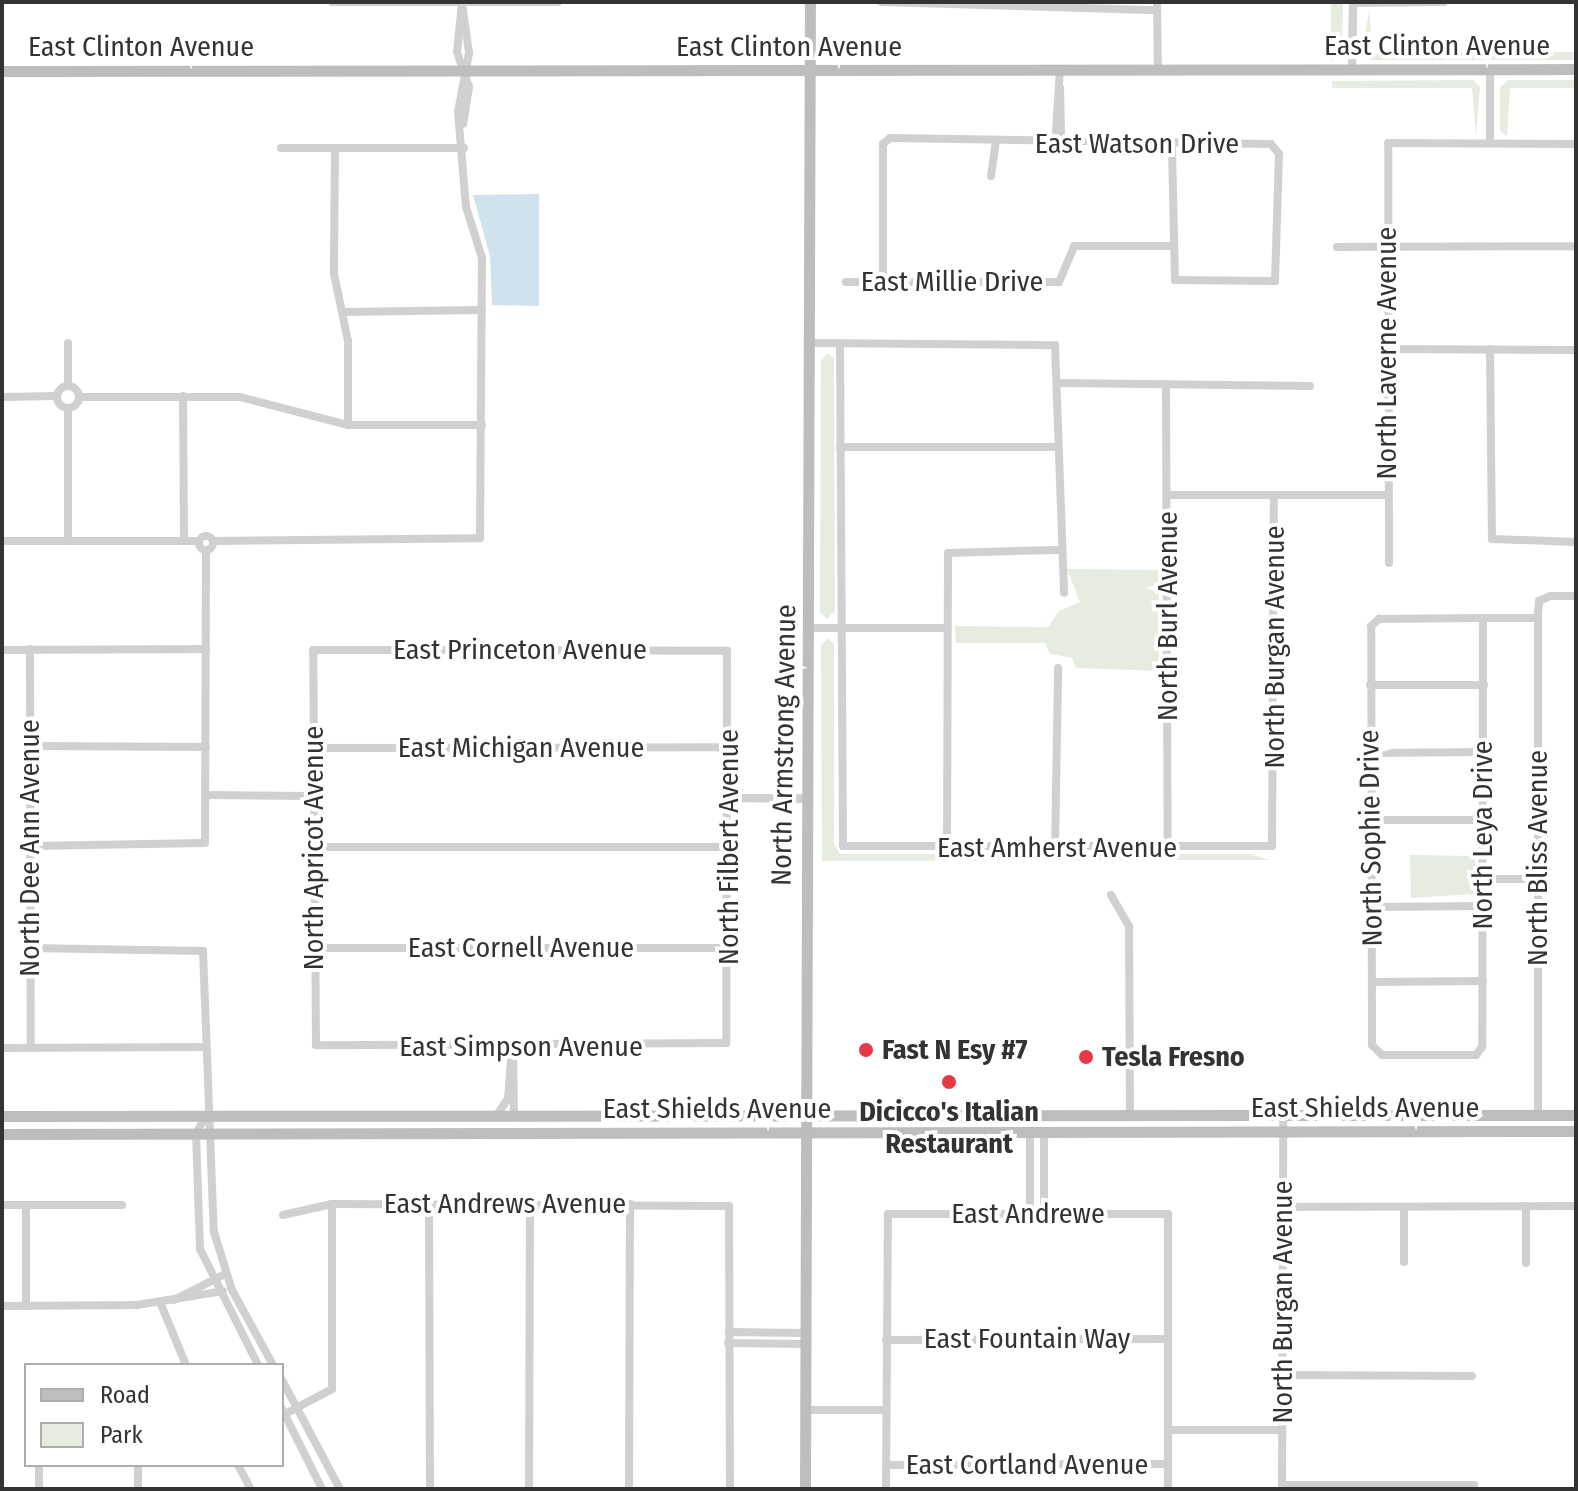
<!DOCTYPE html>
<style>
body{margin:0}
#map{position:relative;width:1578px;height:1491px;overflow:hidden;background:#fff;font-family:"Fira Sans Condensed",sans-serif}
div>[style]{position:absolute}
.green>*{inset:0;background:#e6ecdf}
.water>*{inset:0;background:#cfe2ee}
.street>*{height:8px;margin:-4px;padding:0 4px;transform-origin:4px;border-radius:4px;background:#d0d0d0}
.street>.ring{margin:-4px;padding:0;box-sizing:content-box;background:none;border:8px solid #d0d0d0;border-radius:50%}
.secondary>*{height:11px;margin:-5.5px;padding:0 5.5px;transform-origin:5.5px;border-radius:5.5px;background:#bdbdbd}
.dots>*{width:22px;height:22px;translate:-50% -50%;box-sizing:border-box;border:4px solid #fff;border-radius:50%}
span{translate:-50% -50%;white-space:nowrap;text-align:center;line-height:1.15;-webkit-text-stroke:8px #fff;paint-order:stroke}
.street-label{font-size:28px;color:#333}
.poi-label{font-size:28px;color:#333;font-weight:700}
.left{translate:0 -50%;text-align:left}
.frame{position:absolute;inset:0;border:4px solid #333;pointer-events:none}
.legend{position:absolute;left:24px;top:1363px;width:260px;height:104px;box-sizing:border-box;background:#fff;border:2px solid #adadad;margin:0;padding:10px 14px;list-style:none;font-size:24px;color:#333}
.legend li{display:flex;align-items:center;gap:16px;height:40px}
.legend b{width:40px;border:2px solid #adadad}
</style>
<div id="map">
<div class="green">
<i style="clip-path:polygon(1331px 2px,1343px 2px,1342px 52px,1331px 61px)"></i>
<i style="clip-path:polygon(1369px 10px,1373px 53px,1576px 52px,1576px 60px,1371px 60px,1363px 52px)"></i>
<i style="clip-path:polygon(1473px 80px,1480px 87px,1476px 136px,1472px 88px,1332px 88px,1332px 81px)"></i>
<i style="clip-path:polygon(1508px 80px,1576px 80px,1576px 88px,1510px 88px,1507px 136px,1500px 131px,1500px 87px)"></i>
<i style="clip-path:polygon(828px 353px,834px 359px,835px 611px,827px 619px,820px 612px,821px 360px)"></i>
<i style="clip-path:polygon(1067px 569px,1159px 570px,1159px 671px,1076px 668px,1072px 658px,1050px 654px,1045px 643px,956px 643px,955px 626px,1048px 627px,1059px 611px,1080px 602px)"></i>
<i style="clip-path:polygon(828px 638px,834px 644px,834px 843px,840px 854px,1250px 854px,1270px 860px,822px 861px,821px 645px)"></i>
<i style="clip-path:polygon(1410px 855px,1475px 856px,1474px 894px,1411px 898px)"></i>
</div>
<div class="water">
<i style="clip-path:polygon(539px 194px,539px 306px,492px 305px,490px 256px,473px 195px)"></i>
</div>
<div class="street">
<i style="left:332px;top:2px;width:226px"></i>
<i style="left:881px;top:2px;width:276px;rotate:1.7deg"></i>
<i style="left:1157px;top:2px;width:68px;rotate:89.2deg"></i>
<i style="left:462px;top:3px;width:49px;rotate:95.8deg"></i>
<i style="left:457px;top:52px;width:37px;rotate:71deg"></i>
<i style="left:469px;top:87px;width:37px;rotate:99deg"></i>
<i style="left:1353px;top:3px;width:91px;rotate:-0.6deg"></i>
<i style="left:1060px;top:69px;width:62px;rotate:93.7deg"></i>
<i style="left:1056px;top:131px;width:6px;rotate:39deg"></i>
<i style="left:1061px;top:135px;width:47px;rotate:-91.2deg"></i>
<i style="left:1352px;top:70px;width:68px;rotate:-89.2deg"></i>
<i style="left:1352px;top:70px;width:67px;rotate:-89.1deg"></i>
<i style="left:1490px;top:143px;width:72px;rotate:-90deg"></i>
<i style="left:1490px;top:143px;width:72px;rotate:-90deg"></i>
<i style="left:281px;top:148px;width:183px"></i>
<i style="left:335px;top:148px;width:126px;rotate:90.5deg"></i>
<i style="left:334px;top:274px;width:68px;rotate:78.2deg"></i>
<i style="left:348px;top:341px;width:84px;rotate:90deg"></i>
<i style="left:991px;top:176px;width:36px;rotate:-82deg"></i>
<i style="left:1337px;top:247px;width:239px;rotate:-0.2deg"></i>
<i style="left:846px;top:282px;width:213px"></i>
<i style="left:1059px;top:282px;width:39px;rotate:-67deg"></i>
<i style="left:1074px;top:246px;width:99px"></i>
<i style="left:883px;top:282px;width:138px;rotate:-90deg"></i>
<i style="left:883px;top:144px;width:9px;rotate:-41deg"></i>
<i style="left:890px;top:138px;width:381px;rotate:0.9deg"></i>
<i style="left:1271px;top:144px;width:13px;rotate:51deg"></i>
<i style="left:1279px;top:154px;width:127px;rotate:91.8deg"></i>
<i style="left:1275px;top:281px;width:100px;rotate:-179.4deg"></i>
<i style="left:1175px;top:280px;width:136px;rotate:-91.3deg"></i>
<i style="left:343px;top:312px;width:139px;rotate:-0.8deg"></i>
<i style="left:68px;top:343px;width:43px;rotate:90deg"></i>
<i style="left:810px;top:343px;width:245px;rotate:0.5deg"></i>
<i style="left:1055px;top:345px;width:248px;rotate:87.9deg"></i>
<i style="left:840px;top:343px;width:503px;rotate:89.66deg"></i>
<i style="left:843px;top:846px;width:429px"></i>
<i style="left:1272px;top:846px;width:351px;rotate:-89.7deg"></i>
<i style="left:1386px;top:349px;width:190px;rotate:0.3deg"></i>
<i style="left:1490px;top:349px;width:190px;rotate:89.4deg"></i>
<i style="left:1492px;top:539px;width:84px;rotate:2deg"></i>
<i style="left:1058px;top:383px;width:252px;rotate:0.7deg"></i>
<i style="left:1166px;top:384px;width:463px;rotate:89.8deg"></i>
<i class="ring" style="left:57px;top:386px;width:14px;height:14px"></i>
<i style="left:183px;top:396px;width:145px;rotate:89.6deg"></i>
<i style="left:2px;top:397px;width:55px;rotate:-1deg"></i>
<i style="left:80px;top:397px;width:160px"></i>
<i style="left:240px;top:397px;width:112px;rotate:14.5deg"></i>
<i style="left:348px;top:425px;width:134px"></i>
<i style="left:68px;top:408px;width:133px;rotate:90deg"></i>
<i style="left:840px;top:447px;width:218px"></i>
<i style="left:1167px;top:495px;width:219px"></i>
<i class="ring" style="left:199px;top:536px;width:6px;height:6px"></i>
<i style="left:2px;top:541px;width:197px"></i>
<i style="left:213px;top:541px;width:267px;rotate:-0.6deg"></i>
<i style="left:480px;top:538px;width:280px;rotate:-89.6deg"></i>
<i style="left:482px;top:258px;width:53px;rotate:-107.4deg"></i>
<i style="left:466px;top:207px;width:95px;rotate:-94.8deg"></i>
<i style="left:458px;top:112px;width:60px;rotate:-79.4deg"></i>
<i style="left:469px;top:53px;width:50px;rotate:-98deg"></i>
<i style="left:1389px;top:563px;width:420px;rotate:-90.1deg"></i>
<i style="left:1388px;top:143px;width:188px;rotate:0.3deg"></i>
<i style="left:1483px;top:618px;width:429px;rotate:90.1deg"></i>
<i style="left:1482px;top:1047px;width:10px;rotate:127deg"></i>
<i style="left:1476px;top:1055px;width:94px;rotate:180deg"></i>
<i style="left:1382px;top:1055px;width:14px;rotate:-135deg"></i>
<i style="left:1372px;top:1045px;width:419px;rotate:-90.1deg"></i>
<i style="left:1371px;top:626px;width:11px;rotate:-41deg"></i>
<i style="left:1379px;top:619px;width:104px;rotate:-0.6deg"></i>
<i style="left:1483px;top:618px;width:55px"></i>
<i style="left:810px;top:628px;width:137px"></i>
<i style="left:30px;top:649px;width:398px;rotate:89.9deg"></i>
<i style="left:2px;top:650px;width:204px;rotate:-0.3deg"></i>
<i style="left:313px;top:650px;width:414px;rotate:0.1deg"></i>
<i style="left:727px;top:651px;width:392px;rotate:90.1deg"></i>
<i style="left:726px;top:1043px;width:410px;rotate:179.7deg"></i>
<i style="left:316px;top:1045px;width:395px;rotate:-90.4deg"></i>
<i style="left:1370px;top:685px;width:114px"></i>
<i style="left:30px;top:746px;width:176px;rotate:0.3deg"></i>
<i style="left:314px;top:748px;width:415px;rotate:-0.1deg"></i>
<i style="left:1370px;top:753px;width:114px;rotate:-0.5deg"></i>
<i style="left:207px;top:795px;width:106px;rotate:0.5deg"></i>
<i style="left:729px;top:798px;width:78px"></i>
<i style="left:729px;top:798px;width:74px;rotate:0.8deg"></i>
<i style="left:1370px;top:820px;width:114px"></i>
<i style="left:31px;top:846px;width:174px;rotate:-1deg"></i>
<i style="left:205px;top:843px;width:293px;rotate:-89.8deg"></i>
<i style="left:314px;top:847px;width:415px"></i>
<i style="left:947px;top:848px;width:295px;rotate:-89.8deg"></i>
<i style="left:948px;top:553px;width:110px;rotate:-1.6deg"></i>
<i style="left:1055px;top:848px;width:180px;rotate:-89deg"></i>
<i style="left:1483px;top:879px;width:55px"></i>
<i style="left:1483px;top:879px;width:55px"></i>
<i style="left:1111px;top:895px;width:36px;rotate:60deg"></i>
<i style="left:1129px;top:926px;width:190px;rotate:89.7deg"></i>
<i style="left:1373px;top:907px;width:110px;rotate:-0.5deg"></i>
<i style="left:30px;top:948px;width:173px;rotate:1deg"></i>
<i style="left:203px;top:951px;width:281px;rotate:87.8deg"></i>
<i style="left:214px;top:1232px;width:61px;rotate:72.8deg"></i>
<i style="left:232px;top:1290px;width:85px;rotate:61.3deg"></i>
<i style="left:314px;top:948px;width:415px"></i>
<i style="left:1373px;top:982px;width:110px;rotate:-0.5deg"></i>
<i style="left:2px;top:1048px;width:204px;rotate:-0.3deg"></i>
<i style="left:513px;top:1048px;width:68px;rotate:89.2deg"></i>
<i style="left:1538px;top:1115px;width:502px;rotate:-90deg"></i>
<i style="left:1538px;top:613px;width:12px;rotate:-85deg"></i>
<i style="left:1539px;top:601px;width:12px;rotate:-24deg"></i>
<i style="left:1550px;top:596px;width:26px"></i>
<i style="left:496px;top:1116px;width:21px;rotate:-55deg"></i>
<i style="left:508px;top:1099px;width:52px;rotate:-85.6deg"></i>
<i style="left:205px;top:1117px;width:19px;rotate:118deg"></i>
<i style="left:196px;top:1134px;width:115px;rotate:88deg"></i>
<i style="left:200px;top:1249px;width:130px;rotate:63.4deg"></i>
<i style="left:1030px;top:1132px;width:83px;rotate:90deg"></i>
<i style="left:1044px;top:1132px;width:83px;rotate:90deg"></i>
<i style="left:429px;top:1204px;width:285px;rotate:89.8deg"></i>
<i style="left:2px;top:1205px;width:120px"></i>
<i style="left:26px;top:1205px;width:101px;rotate:90deg"></i>
<i style="left:1283px;top:1207px;width:293px;rotate:-0.2deg"></i>
<i style="left:283px;top:1215px;width:50px;rotate:-12.7deg"></i>
<i style="left:332px;top:1204px;width:397px;rotate:0.3deg"></i>
<i style="left:729px;top:1206px;width:283px;rotate:89.8deg"></i>
<i style="left:1404px;top:1262px;width:55px;rotate:-90deg"></i>
<i style="left:1526px;top:1263px;width:57px;rotate:-90deg"></i>
<i style="left:174px;top:1300px;width:57px;rotate:-27deg"></i>
<i style="left:160px;top:1302px;width:68px;rotate:67.6deg"></i>
<i style="left:2px;top:1306px;width:135px;rotate:-0.4deg"></i>
<i style="left:137px;top:1305px;width:87px;rotate:-9.2deg"></i>
<i style="left:729px;top:1332px;width:77px;rotate:0.7deg"></i>
<i style="left:886px;top:1340px;width:282px;rotate:-0.2deg"></i>
<i style="left:728px;top:1343px;width:78px;rotate:0.7deg"></i>
<i style="left:1282px;top:1375px;width:190px;rotate:0.3deg"></i>
<i style="left:282px;top:1380px;width:123px;rotate:62deg"></i>
<i style="left:282px;top:1409px;width:89px;rotate:63.4deg"></i>
<i style="left:805px;top:1410px;width:80px"></i>
<i style="left:285px;top:1414px;width:53px;rotate:-28deg"></i>
<i style="left:332px;top:1389px;width:185px;rotate:-90deg"></i>
<i style="left:1168px;top:1430px;width:114px"></i>
<i style="left:39px;top:1465px;width:24px;rotate:90deg"></i>
<i style="left:238px;top:1465px;width:27px;rotate:62deg"></i>
<i style="left:886px;top:1465px;width:282px;rotate:-0.2deg"></i>
<i style="left:1282px;top:1485px;width:192px"></i>
<i style="left:138px;top:1489px;width:24px;rotate:-90deg"></i>
<i style="left:529px;top:1489px;width:285px;rotate:-89.8deg"></i>
<i style="left:629px;top:1489px;width:285px;rotate:-89.8deg"></i>
<i style="left:886px;top:1489px;width:275px;rotate:-89.6deg"></i>
<i style="left:888px;top:1214px;width:280px"></i>
<i style="left:1168px;top:1214px;width:275px;rotate:90deg"></i>
<i style="left:1282px;top:1489px;width:373px;rotate:-89.8deg"></i>
</div>
<div class="secondary">
<i style="left:2px;top:71px;width:1574px;rotate:-0.07deg"></i>
<i style="left:2px;top:1116px;width:1574px;rotate:-0.04deg"></i>
<i style="left:2px;top:1134px;width:1574px;rotate:-0.11deg"></i>
<i style="left:805px;top:1489px;width:1487px;rotate:-89.81deg"></i>
</div>
<div class="dots">
<i style="left:866px;top:1050px;background:#e63946"></i>
<i style="left:1086px;top:1057px;background:#e63946"></i>
<i style="left:949px;top:1082px;background:#e63946"></i>
</div>
<div class="street-label">
<span style="left:1437px;top:46px">East Clinton Avenue</span>
<span style="left:141px;top:47px">East Clinton Avenue</span>
<span style="left:789px;top:47px">East Clinton Avenue</span>
<span style="left:1137px;top:144px">East Watson Drive</span>
<span style="left:952px;top:282px">East Millie Drive</span>
<span style="left:1387px;top:353px;rotate:-90deg">North Laverne Avenue</span>
<span style="left:1168px;top:616px;rotate:-90deg">North Burl Avenue</span>
<span style="left:1275px;top:647px;rotate:-90deg">North Burgan Avenue</span>
<span style="left:520px;top:650px">East Princeton Avenue</span>
<span style="left:784px;top:745px;rotate:-89deg">North Armstrong Avenue</span>
<span style="left:521px;top:748px">East Michigan Avenue</span>
<span style="left:1483px;top:835px;rotate:-90deg">North Leya Drive</span>
<span style="left:1371px;top:838px;rotate:-91deg">North Sophie Drive</span>
<span style="left:729px;top:847px;rotate:-90deg">North Filbert Avenue</span>
<span style="left:30px;top:848px;rotate:-90deg">North Dee Ann Avenue</span>
<span style="left:314px;top:848px;rotate:-90deg">North Apricot Avenue</span>
<span style="left:1057px;top:848px">East Amherst Avenue</span>
<span style="left:1538px;top:858px;rotate:-90deg">North Bliss Avenue</span>
<span style="left:521px;top:948px">East Cornell Avenue</span>
<span style="left:521px;top:1047px">East Simpson Avenue</span>
<span style="left:1365px;top:1108px">East Shields Avenue</span>
<span style="left:717px;top:1109px">East Shields Avenue</span>
<span style="left:505px;top:1204px">East Andrews Avenue</span>
<span style="left:1028px;top:1214px">East Andrewe</span>
<span style="left:1283px;top:1302px;rotate:-90deg">North Burgan Avenue</span>
<span style="left:1027px;top:1339px">East Fountain Way</span>
<span style="left:1027px;top:1465px">East Cortland Avenue</span>
</div>
<div class="poi-label">
<span class="left" style="left:882px;top:1050px">Fast N Esy #7</span>
<span class="left" style="left:1102px;top:1057px">Tesla Fresno</span>
<span style="left:949px;top:1128px">Dicicco's Italian<br>Restaurant</span>
</div>
<div class="frame"></div>
<ul class="legend">
<li><b style="height:10px;background:#bdbdbd"></b>Road</li>
<li><b style="height:22px;background:#e6ecdf"></b>Park</li>
</ul>
</div>
